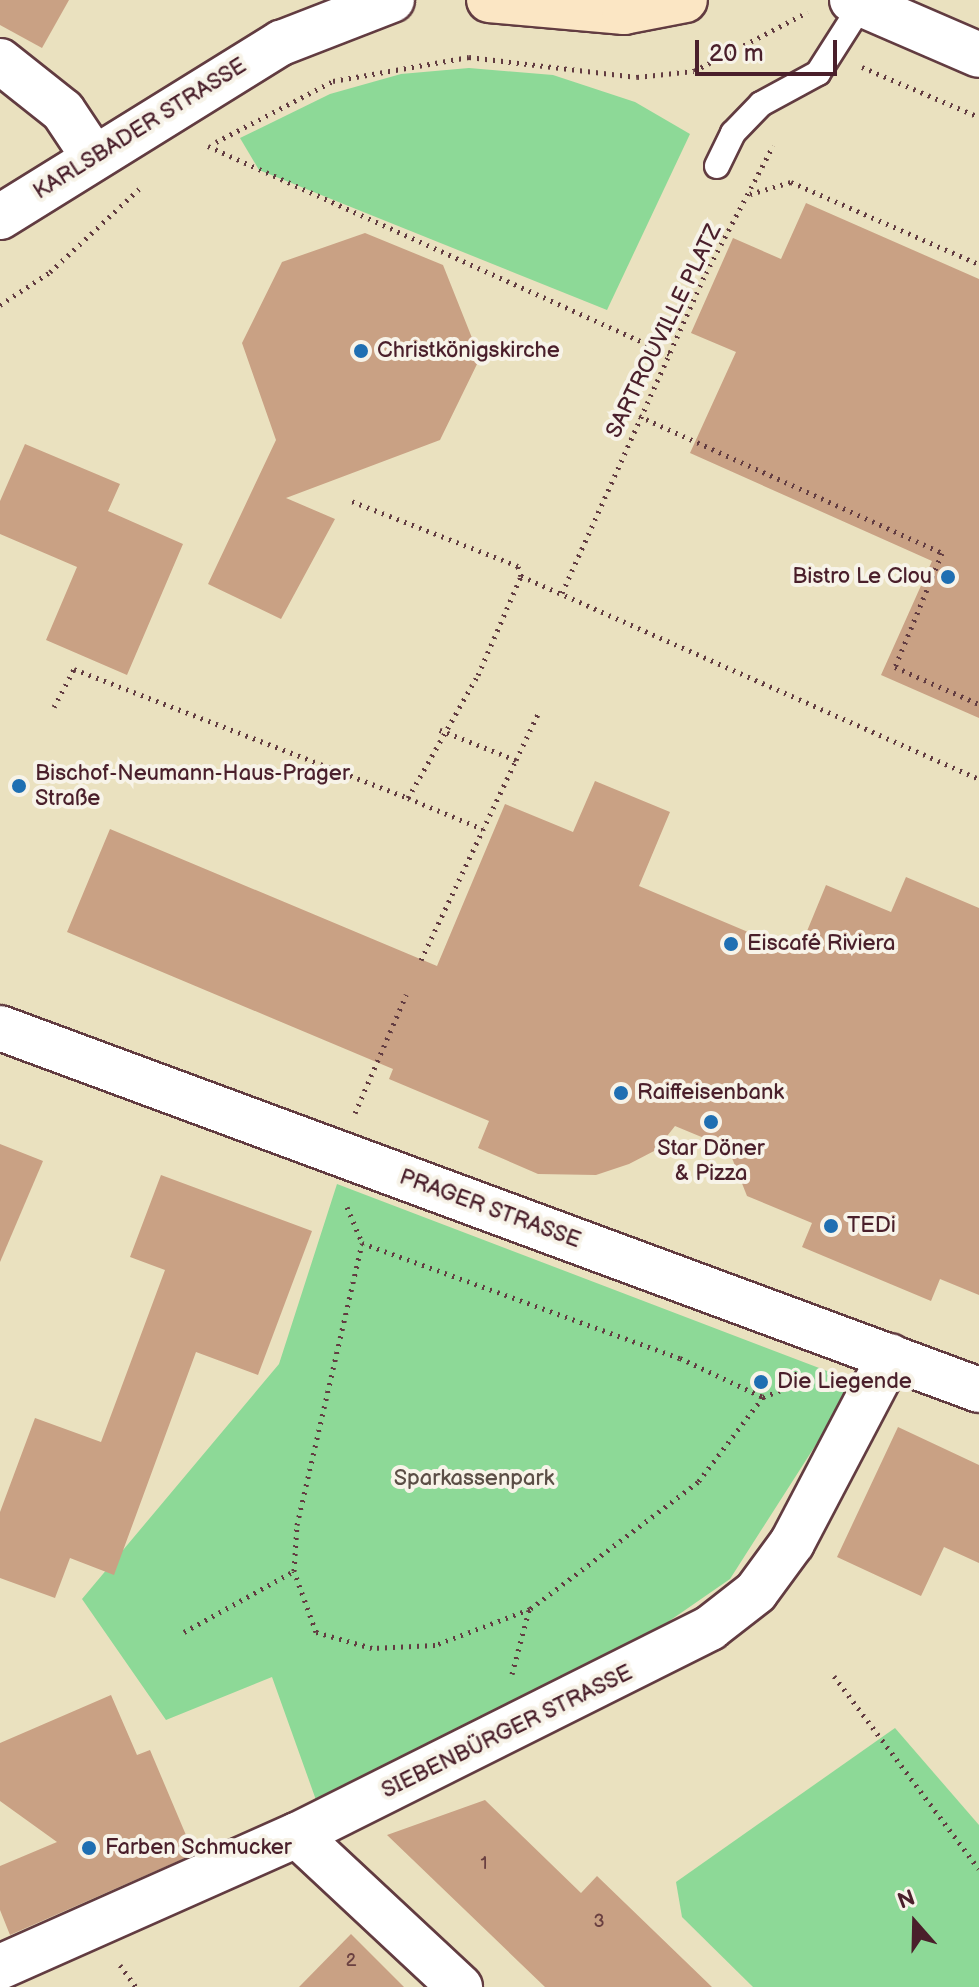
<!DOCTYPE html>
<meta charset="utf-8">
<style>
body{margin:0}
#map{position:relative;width:979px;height:1987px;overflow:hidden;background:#eae1bf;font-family:"Balsamiq Sans",sans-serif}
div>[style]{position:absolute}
.green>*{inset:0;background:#8dd997}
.building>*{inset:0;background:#c9a184}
.path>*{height:5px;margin-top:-2.5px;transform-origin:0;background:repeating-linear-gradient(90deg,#623c41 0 2px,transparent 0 8px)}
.roads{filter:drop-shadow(2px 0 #623c41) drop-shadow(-2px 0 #623c41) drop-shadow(0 2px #623c41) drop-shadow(0 -2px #623c41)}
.lane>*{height:24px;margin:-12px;padding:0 12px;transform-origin:12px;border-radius:12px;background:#fff}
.street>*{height:44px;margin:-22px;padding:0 22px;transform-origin:22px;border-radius:22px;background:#fff}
.secondary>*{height:44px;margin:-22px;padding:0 22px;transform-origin:22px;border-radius:22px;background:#fbe6c4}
.dots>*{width:22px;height:22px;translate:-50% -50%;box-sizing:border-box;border:4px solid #f7f3e8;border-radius:50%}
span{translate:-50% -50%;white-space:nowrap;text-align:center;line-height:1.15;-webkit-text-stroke:8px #f7f3e8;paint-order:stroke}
.number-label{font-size:18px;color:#6a4041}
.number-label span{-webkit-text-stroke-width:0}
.street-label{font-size:22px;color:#4a1f2b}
.poi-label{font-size:22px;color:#4a1f2b}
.left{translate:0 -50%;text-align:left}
.right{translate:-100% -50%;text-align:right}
.park-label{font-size:22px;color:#5b4e46}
.north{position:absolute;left:875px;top:1883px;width:80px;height:80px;-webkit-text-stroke:6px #f7f3e8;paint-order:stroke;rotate:340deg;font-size:22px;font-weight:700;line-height:32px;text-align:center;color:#4a1f2b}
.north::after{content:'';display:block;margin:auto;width:28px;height:36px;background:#4a1f2b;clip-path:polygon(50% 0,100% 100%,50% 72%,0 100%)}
.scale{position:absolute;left:695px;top:40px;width:142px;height:36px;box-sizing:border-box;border:4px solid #4a1f2b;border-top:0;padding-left:10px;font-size:24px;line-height:28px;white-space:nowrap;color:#4a1f2b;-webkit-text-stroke:6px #f7f3e8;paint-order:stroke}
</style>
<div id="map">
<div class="green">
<i style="clip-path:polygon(469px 68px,553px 75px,635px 102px,690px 134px,607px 310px,259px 170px,240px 138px,330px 94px,401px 74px)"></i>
<i style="clip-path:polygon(337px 1184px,856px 1382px,730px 1579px,610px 1662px,426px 1757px,316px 1800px,272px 1677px,166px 1720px,82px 1599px,279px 1364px)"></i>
<i style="clip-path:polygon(895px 1728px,979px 1825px,979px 1987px,753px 1987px,682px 1917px,676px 1882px)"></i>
</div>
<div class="building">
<i style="clip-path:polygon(0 0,69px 0,42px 48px,0 25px)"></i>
<i style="clip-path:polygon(806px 203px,979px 279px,979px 718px,881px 675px,932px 561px,690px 453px,736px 352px,691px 333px,733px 238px,781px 259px)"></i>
<i style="clip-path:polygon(365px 233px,443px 265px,480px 358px,440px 440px,286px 498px,335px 519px,281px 619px,208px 584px,276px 440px,242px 343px,282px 262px)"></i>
<i style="clip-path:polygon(25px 444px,120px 484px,108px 511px,183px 544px,127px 675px,46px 640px,77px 567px,0 534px,0 501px)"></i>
<i style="clip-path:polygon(595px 781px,670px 812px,639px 886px,798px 953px,826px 885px,891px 912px,906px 877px,979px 908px,979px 1295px,940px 1279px,931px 1301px,802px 1247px,812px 1223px,747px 1196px,728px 1148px,675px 1126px,656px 1150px,629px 1164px,596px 1175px,538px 1174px,478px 1148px,489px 1121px,389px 1079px,393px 1069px,67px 932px,110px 829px,437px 966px,505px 804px,573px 832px)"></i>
<i style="clip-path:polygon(0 1144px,43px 1161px,0 1262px)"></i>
<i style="clip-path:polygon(161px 1175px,312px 1231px,258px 1375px,196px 1352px,114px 1575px,70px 1558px,55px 1598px,0 1578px,0 1512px,35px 1418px,101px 1442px,165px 1270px,130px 1257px)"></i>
<i style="clip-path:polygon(898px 1427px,979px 1465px,979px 1563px,944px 1547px,921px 1596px,837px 1557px)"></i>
<i style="clip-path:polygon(111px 1695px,137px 1755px,150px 1750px,194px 1854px,10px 1935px,0 1910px,0 1866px,57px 1842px,0 1801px,0 1743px)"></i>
<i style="clip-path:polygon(485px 1800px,581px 1893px,597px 1876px,712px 1987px,545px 1987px,387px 1835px)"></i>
<i style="clip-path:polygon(351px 1934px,404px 1987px,299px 1987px)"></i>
</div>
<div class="path">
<i style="left:862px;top:67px;width:127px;rotate:23.1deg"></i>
<i style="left:216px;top:142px;width:132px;rotate:-27.5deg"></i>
<i style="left:333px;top:81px;width:138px;rotate:-10deg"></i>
<i style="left:469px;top:57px;width:169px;rotate:6.8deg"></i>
<i style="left:637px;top:77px;width:57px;rotate:-6deg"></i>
<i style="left:694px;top:71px;width:128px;rotate:-27.4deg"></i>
<i style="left:208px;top:146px;width:506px;rotate:24.28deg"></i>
<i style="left:750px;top:194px;width:43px;rotate:-16.3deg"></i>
<i style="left:791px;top:182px;width:205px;rotate:23.6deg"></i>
<i style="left:0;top:305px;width:60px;rotate:-33.4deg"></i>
<i style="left:50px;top:272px;width:122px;rotate:-43deg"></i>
<i style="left:639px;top:416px;width:333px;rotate:24.3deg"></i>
<i style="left:942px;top:553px;width:123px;rotate:112.4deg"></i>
<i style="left:895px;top:667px;width:92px;rotate:23.8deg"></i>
<i style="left:521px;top:576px;width:501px;rotate:23.9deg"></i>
<i style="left:562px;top:593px;width:351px;rotate:-65.8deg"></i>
<i style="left:706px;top:273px;width:144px;rotate:-62.2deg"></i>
<i style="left:54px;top:707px;width:43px;rotate:-62.2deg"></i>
<i style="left:74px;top:669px;width:358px;rotate:21.1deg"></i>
<i style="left:408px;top:798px;width:142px;rotate:-60.4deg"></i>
<i style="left:478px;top:675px;width:108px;rotate:-66.5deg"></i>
<i style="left:521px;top:576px;width:10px;rotate:-107deg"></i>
<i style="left:518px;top:566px;width:181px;rotate:-158.7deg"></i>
<i style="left:516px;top:760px;width:53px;rotate:-64.4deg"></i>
<i style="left:408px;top:798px;width:81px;rotate:22.5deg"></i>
<i style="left:421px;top:960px;width:221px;rotate:-64.6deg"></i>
<i style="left:516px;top:760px;width:82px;rotate:-158.5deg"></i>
<i style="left:355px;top:1113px;width:129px;rotate:-66.6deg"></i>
<i style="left:347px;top:1207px;width:39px;rotate:67deg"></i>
<i style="left:763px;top:1397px;width:53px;rotate:-20.8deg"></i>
<i style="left:184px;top:1632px;width:126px;rotate:-29deg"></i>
<i style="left:294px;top:1571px;width:46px;rotate:-86.3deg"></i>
<i style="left:297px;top:1525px;width:289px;rotate:-77deg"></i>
<i style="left:362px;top:1243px;width:338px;rotate:19.9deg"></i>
<i style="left:680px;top:1358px;width:92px;rotate:25.2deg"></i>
<i style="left:763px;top:1397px;width:107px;rotate:127.4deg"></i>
<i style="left:698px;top:1482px;width:211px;rotate:142.9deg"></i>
<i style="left:530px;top:1609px;width:102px;rotate:159.2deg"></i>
<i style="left:435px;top:1645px;width:63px;rotate:177.3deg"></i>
<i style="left:372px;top:1648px;width:58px;rotate:-164.1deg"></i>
<i style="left:316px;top:1632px;width:65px;rotate:-109.8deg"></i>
<i style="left:512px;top:1674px;width:66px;rotate:-75.1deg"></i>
<i style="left:834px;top:1676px;width:241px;rotate:53.1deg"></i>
<i style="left:120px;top:1965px;width:27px;rotate:54deg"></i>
</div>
<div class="roads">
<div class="lane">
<i style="left:717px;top:166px;width:37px;rotate:-64deg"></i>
<i style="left:733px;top:133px;width:40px;rotate:-46deg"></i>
<i style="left:761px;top:104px;width:65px;rotate:-28.5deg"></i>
<i style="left:818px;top:73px;width:82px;rotate:-57.5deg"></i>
</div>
<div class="street">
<i style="left:852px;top:0;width:138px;rotate:23.4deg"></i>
<i style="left:0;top:61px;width:80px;rotate:38.4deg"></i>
<i style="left:63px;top:111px;width:54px;rotate:56.3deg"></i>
<i style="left:0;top:217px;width:331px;rotate:-31.8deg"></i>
<i style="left:281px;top:43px;width:119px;rotate:-21.2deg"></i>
<i style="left:0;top:1028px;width:1044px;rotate:20.29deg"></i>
<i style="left:297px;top:1835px;width:223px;rotate:43deg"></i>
<i style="left:0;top:1967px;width:325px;rotate:-24deg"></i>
<i style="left:297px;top:1835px;width:462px;rotate:-26.6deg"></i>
<i style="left:710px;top:1628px;width:58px;rotate:-38deg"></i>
<i style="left:756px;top:1592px;width:61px;rotate:-53.7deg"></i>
<i style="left:792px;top:1543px;width:211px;rotate:-62.3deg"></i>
</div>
<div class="secondary">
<i style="left:489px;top:0;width:136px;rotate:5.1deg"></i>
<i style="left:624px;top:12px;width:62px;rotate:-11.1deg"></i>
</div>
</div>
<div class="dots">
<i style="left:361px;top:351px;background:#1f6fb2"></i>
<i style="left:948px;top:577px;background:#1f6fb2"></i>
<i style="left:19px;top:786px;background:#1f6fb2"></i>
<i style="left:731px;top:944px;background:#1f6fb2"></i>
<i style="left:621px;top:1093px;background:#1f6fb2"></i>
<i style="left:711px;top:1122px;background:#1f6fb2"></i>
<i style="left:831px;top:1226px;background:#1f6fb2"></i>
<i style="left:761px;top:1382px;background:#1f6fb2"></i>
<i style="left:89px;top:1848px;background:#1f6fb2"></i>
</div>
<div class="number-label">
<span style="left:484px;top:1864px">1</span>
<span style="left:599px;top:1922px">3</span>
<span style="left:351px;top:1961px">2</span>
</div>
<div class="street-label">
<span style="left:140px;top:129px;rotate:-32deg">KARLSBADER STRASSE</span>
<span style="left:664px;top:331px;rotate:-64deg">SARTROUVILLE PLATZ</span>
<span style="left:490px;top:1209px;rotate:20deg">PRAGER STRASSE</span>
<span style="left:507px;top:1732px;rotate:-26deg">SIEBENBÜRGER STRASSE</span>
</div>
<div class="poi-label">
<span class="left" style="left:377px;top:351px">Christkönigskirche</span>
<span class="right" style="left:932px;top:577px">Bistro Le Clou</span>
<span class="left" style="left:35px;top:786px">Bischof-Neumann-Haus-Prager<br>Straße</span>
<span class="left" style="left:747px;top:944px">Eiscafé Riviera</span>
<span class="left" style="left:637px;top:1093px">Raiffeisenbank</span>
<span style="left:711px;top:1161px">Star Döner<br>&amp; Pizza</span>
<span class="left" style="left:847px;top:1226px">TEDi</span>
<span class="left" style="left:777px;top:1382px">Die Liegende</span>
<span class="left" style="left:105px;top:1848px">Farben Schmucker</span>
</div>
<div class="park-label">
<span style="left:474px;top:1479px">Sparkassenpark</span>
</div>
<div class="north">N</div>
<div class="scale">20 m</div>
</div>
